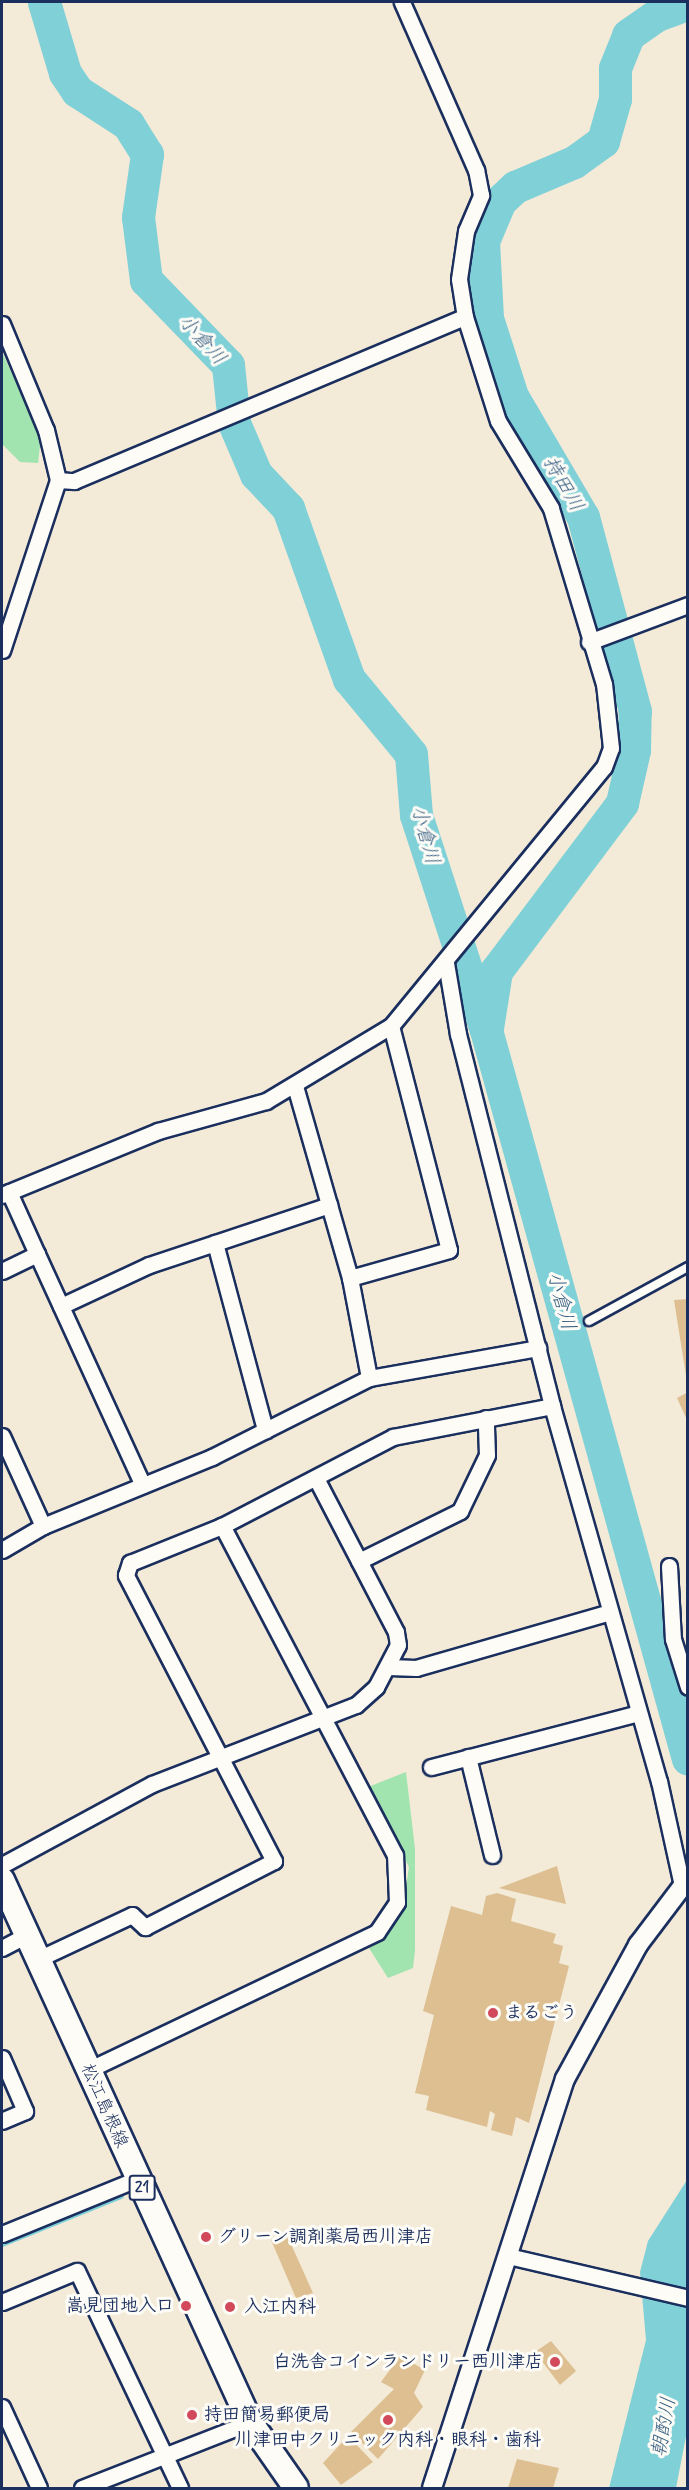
<!DOCTYPE html>
<meta charset="utf-8">
<style>
body{margin:0}
#map{position:relative;width:689px;height:2490px;overflow:hidden;background:#f3ead8;font-family:Mynerve,"Klee One",sans-serif}
div>[style]{position:absolute}
.green>*{inset:0;background:#a1e4af}
.water>*{inset:0;background:#7fd0d7}
.stream>*{height:5px;margin:-2.5px;padding:0 2.5px;transform-origin:2.5px;border-radius:2.5px;background:#7fd0d7}
.river>*{height:33px;margin:-16.5px;padding:0 16.5px;transform-origin:16.5px;border-radius:16.5px;background:#7fd0d7}
.building>*{inset:0;background:#ddbf91}
.roads{filter:drop-shadow(2px 0 #1b2f5e) drop-shadow(-2px 0 #1b2f5e) drop-shadow(0 2px #1b2f5e) drop-shadow(0 -2px #1b2f5e)}
.service>*{height:8px;margin:-4px;padding:0 4px;transform-origin:4px;border-radius:4px;background:#fdfcf7}
.minor>*{height:15px;margin:-7.5px;padding:0 7.5px;transform-origin:7.5px;border-radius:7.5px;background:#fdfcf7}
.tertiary>*{height:18px;margin:-9px;padding:0 9px;transform-origin:9px;border-radius:9px;background:#fdfcf7}
.primary>*{height:24px;margin:-12px;padding:0 12px;transform-origin:12px;border-radius:12px;background:#fdfcf7}
.dots>*{width:16px;height:16px;translate:-50% -50%;box-sizing:border-box;border:3px solid #fdfcf7;border-radius:50%}
span{translate:-50% -50%;white-space:nowrap;text-align:center;line-height:1.15;-webkit-text-stroke:6px #fdfcf7;paint-order:stroke}
.shield-label span{padding:2px 4px;background:#fdfcf7;border:2px solid;border-radius:4px;-webkit-text-stroke-width:0}
.shield-label{font-size:16px;color:#1b2f5e;font-weight:700}
.poi-label{font-size:18px;color:#1b2f5e;font-weight:700}
.left{translate:0 -50%;text-align:left}
.right{translate:-100% -50%;text-align:right}
.street-label{font-size:18px;color:#1b2f5e}
.water-label{font-size:20px;color:#395f82;font-style:italic}
.frame{position:absolute;inset:0;border:3px solid #1b2f5e;pointer-events:none}
</style>
<div id="map">
<div class="green">
<i style="clip-path:polygon(2px 352px,41px 437px,38px 463px,20px 462px,2px 444px)"></i>
<i style="clip-path:polygon(406px 1772px,415px 1849px,415px 1950px,413px 1968px,388px 1978px,369px 1948px,385px 1937px,402px 1912px,409px 1867px,368px 1787px)"></i>
</div>
<div class="water">
<i style="clip-path:polygon(687px 2180px,688px 2426px,676px 2488px,609px 2488px,646px 2340px,640px 2272px,648px 2241px)"></i>
</div>
<div class="stream">
<i style="left:2px;top:2244px;width:128px;rotate:-22deg"></i>
</div>
<div class="river">
<i style="left:44px;top:2px;width:74px;rotate:73.5deg"></i>
<i style="left:65px;top:73px;width:22px;rotate:56deg"></i>
<i style="left:77px;top:91px;width:61px;rotate:32.9deg"></i>
<i style="left:128px;top:124px;width:36px;rotate:58deg"></i>
<i style="left:147px;top:154px;width:64px;rotate:98.1deg"></i>
<i style="left:138px;top:217px;width:64px;rotate:82.8deg"></i>
<i style="left:146px;top:280px;width:118px;rotate:46deg"></i>
<i style="left:228px;top:365px;width:58px;rotate:84.1deg"></i>
<i style="left:234px;top:423px;width:56px;rotate:66.7deg"></i>
<i style="left:256px;top:474px;width:47px;rotate:46.7deg"></i>
<i style="left:288px;top:508px;width:182px;rotate:70.4deg"></i>
<i style="left:349px;top:679px;width:97px;rotate:50.4deg"></i>
<i style="left:411px;top:754px;width:61px;rotate:85.3deg"></i>
<i style="left:416px;top:815px;width:226px;rotate:72deg"></i>
<i style="left:486px;top:1030px;width:756px;rotate:74.51deg"></i>
<i style="left:487px;top:1028px;width:58px;rotate:-81deg"></i>
<i style="left:496px;top:971px;width:210px;rotate:-53.1deg"></i>
<i style="left:622px;top:803px;width:54px;rotate:-77.2deg"></i>
<i style="left:634px;top:750px;width:39px;rotate:-89deg"></i>
<i style="left:635px;top:711px;width:201px;rotate:-105deg"></i>
<i style="left:583px;top:517px;width:140px;rotate:-120.4deg"></i>
<i style="left:512px;top:396px;width:82px;rotate:-107.8deg"></i>
<i style="left:487px;top:318px;width:77px;rotate:-93deg"></i>
<i style="left:483px;top:241px;width:43px;rotate:-67deg"></i>
<i style="left:500px;top:201px;width:21px;rotate:-43deg"></i>
<i style="left:515px;top:187px;width:64px;rotate:-23deg"></i>
<i style="left:574px;top:162px;width:36px;rotate:-36deg"></i>
<i style="left:603px;top:141px;width:44px;rotate:-74.1deg"></i>
<i style="left:615px;top:99px;width:31px;rotate:-90deg"></i>
<i style="left:615px;top:68px;width:35px;rotate:-68deg"></i>
<i style="left:628px;top:35px;width:35px;rotate:-35deg"></i>
<i style="left:657px;top:15px;width:33px;rotate:-20deg"></i>
</div>
<div class="building">
<i style="clip-path:polygon(688px 1299px,688px 1382px,687px 1382px,674px 1300px)"></i>
<i style="clip-path:polygon(688px 1392px,688px 1422px,677px 1398px)"></i>
<i style="clip-path:polygon(557px 1866px,566px 1904px,499px 1888px)"></i>
<i style="clip-path:polygon(497px 1893px,516px 1899px,511px 1921px,556px 1934px,553px 1943px,563px 1946px,559px 1963px,569px 1966px,529px 2123px,516px 2117px,512px 2136px,491px 2130px,495px 2114px,490px 2111px,487px 2127px,426px 2110px,429px 2096px,415px 2093px,434px 2015px,423px 2011px,451px 1906px,482px 1915px,486px 1896px)"></i>
<i style="clip-path:polygon(286px 2233px,313px 2293px,296px 2298px,271px 2240px)"></i>
<i style="clip-path:polygon(551px 2341px,576px 2371px,560px 2385px,535px 2352px)"></i>
<i style="clip-path:polygon(400px 2356px,425px 2370px,414px 2393px,423px 2407px,378px 2459px,351px 2432px,394px 2389px,381px 2382px)"></i>
<i style="clip-path:polygon(348px 2436px,373px 2462px,341px 2485px,323px 2463px)"></i>
<i style="clip-path:polygon(517px 2459px,559px 2468px,553px 2488px,508px 2488px)"></i>
</div>
<div class="roads">
<div class="service">
<i style="left:589px;top:1321px;width:113px;rotate:-28.6deg"></i>
</div>
<div class="minor">
<i style="left:2px;top:324px;width:115px;rotate:67.5deg"></i>
<i style="left:46px;top:430px;width:51px;rotate:76.5deg"></i>
<i style="left:58px;top:480px;width:179px;rotate:108.2deg"></i>
<i style="left:58px;top:480px;width:16px;rotate:4deg"></i>
<i style="left:74px;top:481px;width:424px;rotate:-22.8deg"></i>
<i style="left:589px;top:642px;width:106px;rotate:-20.5deg"></i>
<i style="left:446px;top:963px;width:72px;rotate:80.4deg"></i>
<i style="left:458px;top:1034px;width:384px;rotate:75.8deg"></i>
<i style="left:552px;top:1406px;width:390px;rotate:74.1deg"></i>
<i style="left:659px;top:1781px;width:107px;rotate:77.6deg"></i>
<i style="left:295px;top:1086px;width:200px;rotate:74deg"></i>
<i style="left:350px;top:1278px;width:103px;rotate:-15.8deg"></i>
<i style="left:449px;top:1250px;width:231px;rotate:-104.5deg"></i>
<i style="left:2px;top:1195px;width:169px;rotate:-22.3deg"></i>
<i style="left:158px;top:1131px;width:112px;rotate:-15.5deg"></i>
<i style="left:266px;top:1101px;width:146px;rotate:-31deg"></i>
<i style="left:391px;top:1026px;width:335px;rotate:-50.6deg"></i>
<i style="left:604px;top:767px;width:20px;rotate:-70deg"></i>
<i style="left:611px;top:748px;width:64px;rotate:-96.2deg"></i>
<i style="left:604px;top:684px;width:184px;rotate:-106.8deg"></i>
<i style="left:551px;top:508px;width:102px;rotate:-121.3deg"></i>
<i style="left:498px;top:421px;width:109px;rotate:-107.6deg"></i>
<i style="left:465px;top:317px;width:38px;rotate:-99deg"></i>
<i style="left:459px;top:279px;width:49px;rotate:-81.7deg"></i>
<i style="left:466px;top:231px;width:39px;rotate:-67deg"></i>
<i style="left:481px;top:195px;width:25px;rotate:-101deg"></i>
<i style="left:476px;top:170px;width:184px;rotate:-113.8deg"></i>
<i style="left:215px;top:1243px;width:194px;rotate:75deg"></i>
<i style="left:37px;top:1254px;width:254px;rotate:65.4deg"></i>
<i style="left:2px;top:1271px;width:39px;rotate:-26deg"></i>
<i style="left:37px;top:1254px;width:68px;rotate:-114.3deg"></i>
<i style="left:350px;top:1278px;width:102px;rotate:79.2deg"></i>
<i style="left:369px;top:1378px;width:172px;rotate:-10.1deg"></i>
<i style="left:61px;top:1306px;width:97px;rotate:-25deg"></i>
<i style="left:149px;top:1265px;width:190px;rotate:-18.4deg"></i>
<i style="left:2px;top:1436px;width:99px;rotate:65.5deg"></i>
<i style="left:2px;top:1550px;width:48px;rotate:-30.3deg"></i>
<i style="left:43px;top:1526px;width:183px;rotate:-22.2deg"></i>
<i style="left:212px;top:1457px;width:176px;rotate:-26.7deg"></i>
<i style="left:359px;top:1561px;width:113px;rotate:-26.3deg"></i>
<i style="left:460px;top:1511px;width:62px;rotate:-64.3deg"></i>
<i style="left:487px;top:1455px;width:37px;rotate:-92deg"></i>
<i style="left:669px;top:1566px;width:73px;rotate:86.9deg"></i>
<i style="left:673px;top:1639px;width:50px;rotate:72.6deg"></i>
<i style="left:389px;top:1667px;width:27px;rotate:2deg"></i>
<i style="left:416px;top:1668px;width:202px;rotate:-16.1deg"></i>
<i style="left:468px;top:1757px;width:101px;rotate:76.2deg"></i>
<i style="left:431px;top:1767px;width:214px;rotate:-14.6deg"></i>
<i style="left:2px;top:1865px;width:170px;rotate:-28.4deg"></i>
<i style="left:152px;top:1784px;width:219px;rotate:-21.2deg"></i>
<i style="left:356px;top:1705px;width:27px;rotate:-42deg"></i>
<i style="left:376px;top:1687px;width:47px;rotate:-62.4deg"></i>
<i style="left:398px;top:1645px;width:13px;rotate:-99deg"></i>
<i style="left:396px;top:1632px;width:171px;rotate:-117.5deg"></i>
<i style="left:2px;top:1948px;width:26px;rotate:-28deg"></i>
<i style="left:36px;top:1960px;width:106px;rotate:-25.1deg"></i>
<i style="left:132px;top:1915px;width:18px;rotate:43deg"></i>
<i style="left:145px;top:1927px;width:145px;rotate:-27.1deg"></i>
<i style="left:274px;top:1861px;width:322px;rotate:-117.4deg"></i>
<i style="left:126px;top:1575px;width:13px;rotate:-72deg"></i>
<i style="left:130px;top:1563px;width:99px;rotate:-21.9deg"></i>
<i style="left:222px;top:1526px;width:193px;rotate:-27.5deg"></i>
<i style="left:393px;top:1437px;width:162px;rotate:-11deg"></i>
<i style="left:2px;top:2058px;width:58px;rotate:66.5deg"></i>
<i style="left:25px;top:2111px;width:25px;rotate:157deg"></i>
<i style="left:88px;top:2070px;width:320px;rotate:-25.5deg"></i>
<i style="left:377px;top:1932px;width:36px;rotate:-56deg"></i>
<i style="left:397px;top:1902px;width:47px;rotate:-92.4deg"></i>
<i style="left:395px;top:1855px;width:372px;rotate:-117.7deg"></i>
<i style="left:2px;top:2234px;width:146px;rotate:-22.2deg"></i>
<i style="left:508px;top:2256px;width:185px;rotate:13.1deg"></i>
<i style="left:2px;top:2302px;width:81px;rotate:-22.5deg"></i>
<i style="left:77px;top:2271px;width:240px;rotate:64.6deg"></i>
<i style="left:2px;top:2407px;width:89px;rotate:65.4deg"></i>
<i style="left:82px;top:2488px;width:180px;rotate:-21.4deg"></i>
</div>
<div class="tertiary">
<i style="left:432px;top:2488px;width:430px;rotate:-72deg"></i>
<i style="left:565px;top:2079px;width:153px;rotate:-61.4deg"></i>
<i style="left:638px;top:1945px;width:83px;rotate:-52.9deg"></i>
</div>
<div class="primary">
<i style="left:2px;top:1880px;width:596px;rotate:65.41deg"></i>
<i style="left:250px;top:2422px;width:80px;rotate:55.1deg"></i>
</div>
</div>
<div class="dots">
<i style="left:493px;top:2013px;background:#d1495b"></i>
<i style="left:206px;top:2237px;background:#d1495b"></i>
<i style="left:186px;top:2306px;background:#d1495b"></i>
<i style="left:230px;top:2307px;background:#d1495b"></i>
<i style="left:555px;top:2362px;background:#d1495b"></i>
<i style="left:192px;top:2415px;background:#d1495b"></i>
<i style="left:388px;top:2420px;background:#d1495b"></i>
</div>
<div class="shield-label">
<span style="left:142px;top:2188px">21</span>
</div>
<div class="poi-label">
<span class="left" style="left:505px;top:2013px">まるごう</span>
<span class="left" style="left:218px;top:2237px">グリーン調剤薬局西川津店</span>
<span class="right" style="left:174px;top:2306px">嵩見団地入口</span>
<span class="left" style="left:244px;top:2307px">入江内科</span>
<span class="right" style="left:543px;top:2362px">白洗舎コインランドリー西川津店</span>
<span class="left" style="left:204px;top:2415px">持田簡易郵便局</span>
<span style="left:388px;top:2440px">川津田中クリニック内科・眼科・歯科</span>
</div>
<div class="street-label">
<span style="left:104px;top:2106px;rotate:66deg">松江島根線</span>
</div>
<div class="water-label">
<span style="left:202px;top:340px;rotate:48deg">小倉川</span>
<span style="left:563px;top:484px;rotate:60deg">持田川</span>
<span style="left:425px;top:835px;rotate:75deg">小倉川</span>
<span style="left:561px;top:1301px;rotate:75deg">小倉川</span>
<span style="left:664px;top:2427px;rotate:-80deg">朝酌川</span>
</div>
<div class="frame"></div>
</div>
